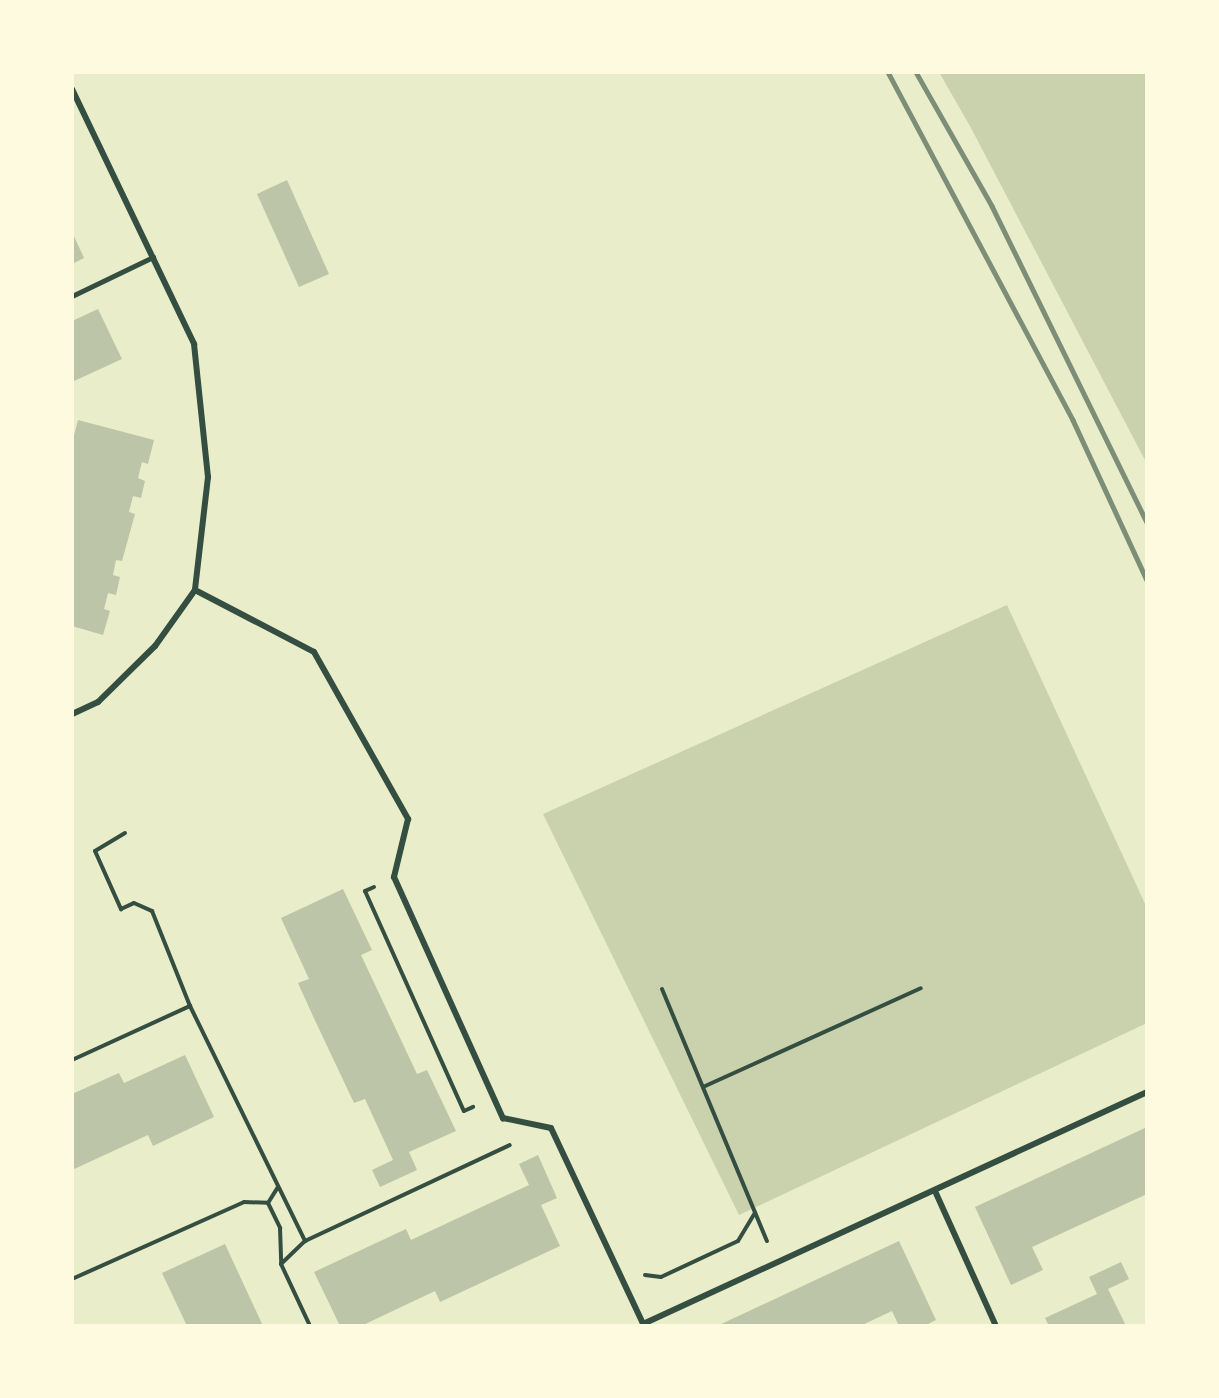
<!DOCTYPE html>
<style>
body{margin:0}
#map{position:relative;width:1219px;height:1398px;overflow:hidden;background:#e9edc9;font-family:"Fira Sans Condensed",sans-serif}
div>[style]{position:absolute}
.green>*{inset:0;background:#cad2ad}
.building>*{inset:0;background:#bcc5a7}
.path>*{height:4px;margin:-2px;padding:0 2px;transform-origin:2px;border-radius:2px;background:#344e41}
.service>*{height:4.5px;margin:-2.25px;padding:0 2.25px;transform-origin:2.25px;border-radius:2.25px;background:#344e41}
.minor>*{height:6px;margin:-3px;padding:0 3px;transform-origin:3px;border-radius:3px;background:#344e41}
.rail>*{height:4.5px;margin:-2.25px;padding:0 2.25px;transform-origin:2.25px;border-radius:2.25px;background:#7c8e77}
span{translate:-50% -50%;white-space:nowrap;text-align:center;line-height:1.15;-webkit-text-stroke:6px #fefae0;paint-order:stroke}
.frame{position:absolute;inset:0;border:74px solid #fefae0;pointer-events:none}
</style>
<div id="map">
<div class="green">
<i style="clip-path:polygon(939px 72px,1147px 72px,1147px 464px,971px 128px)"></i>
<i style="clip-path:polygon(1007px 605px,1147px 908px,1147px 1023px,739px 1215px,543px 814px)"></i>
</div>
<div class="building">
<i style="clip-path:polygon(287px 180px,329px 274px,299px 287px,257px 194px)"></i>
<i style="clip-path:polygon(72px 232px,84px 258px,72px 264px)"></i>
<i style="clip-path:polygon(98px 309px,122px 359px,72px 382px,72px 321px)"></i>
<i style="clip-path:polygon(78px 420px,154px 440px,148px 464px,142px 462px,138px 478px,145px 481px,141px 498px,133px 496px,129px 512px,135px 514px,122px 561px,116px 560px,113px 575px,120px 577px,116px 595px,108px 593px,104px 609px,110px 611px,103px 635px,72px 626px,72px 443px)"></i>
<i style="clip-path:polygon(343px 889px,372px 950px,361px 955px,417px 1074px,427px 1070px,456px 1131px,409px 1152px,417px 1170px,380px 1187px,372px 1170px,393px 1160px,365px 1099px,354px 1103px,312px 1014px,298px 983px,309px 979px,281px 918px)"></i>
<i style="clip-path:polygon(185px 1055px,214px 1117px,153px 1146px,148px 1135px,72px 1170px,72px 1094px,119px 1073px,124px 1083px)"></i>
<i style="clip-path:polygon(1147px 1127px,1147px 1194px,1032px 1247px,1043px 1270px,1011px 1285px,975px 1207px)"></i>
<i style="clip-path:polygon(538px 1155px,557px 1198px,541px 1205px,560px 1246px,440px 1302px,435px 1291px,361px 1326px,340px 1326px,314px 1272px,406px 1229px,411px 1240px,529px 1185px,519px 1164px)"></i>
<i style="clip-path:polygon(899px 1241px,936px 1320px,924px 1326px,899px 1326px,892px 1311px,860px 1326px,717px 1326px)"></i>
<i style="clip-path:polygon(225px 1244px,263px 1326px,187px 1326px,162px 1273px)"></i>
<i style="clip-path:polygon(1121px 1262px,1129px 1279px,1108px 1289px,1126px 1326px,1049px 1326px,1045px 1318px,1097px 1294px,1089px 1277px)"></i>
</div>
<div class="path">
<i style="left:125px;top:833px;width:35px;rotate:149deg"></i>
<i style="left:95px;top:851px;width:64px;rotate:65.9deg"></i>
<i style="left:121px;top:909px;width:14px;rotate:-25deg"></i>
<i style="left:134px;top:903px;width:20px;rotate:24deg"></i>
<i style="left:152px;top:911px;width:102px;rotate:68.2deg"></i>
<i style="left:374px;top:887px;width:10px;rotate:156deg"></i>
<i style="left:365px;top:891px;width:241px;rotate:65.8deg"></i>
<i style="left:464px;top:1111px;width:10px;rotate:-24deg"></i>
<i style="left:662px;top:989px;width:273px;rotate:67.4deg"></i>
<i style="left:72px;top:1060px;width:130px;rotate:-24.6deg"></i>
<i style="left:190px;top:1006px;width:262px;rotate:63.9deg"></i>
<i style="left:703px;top:1087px;width:239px;rotate:-24.4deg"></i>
<i style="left:268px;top:1203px;width:28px;rotate:64deg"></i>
<i style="left:280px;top:1228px;width:36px;rotate:88deg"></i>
<i style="left:281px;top:1264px;width:33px;rotate:-44deg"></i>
<i style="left:305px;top:1241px;width:226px;rotate:-25.1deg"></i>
<i style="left:281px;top:1264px;width:68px;rotate:64.9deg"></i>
<i style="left:645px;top:1275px;width:16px;rotate:7deg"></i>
<i style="left:661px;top:1277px;width:85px;rotate:-25.1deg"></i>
<i style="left:738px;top:1241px;width:33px;rotate:-59deg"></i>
<i style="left:72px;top:1279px;width:188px;rotate:-24.1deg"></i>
<i style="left:244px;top:1202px;width:24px;rotate:2deg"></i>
<i style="left:268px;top:1203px;width:19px;rotate:-58deg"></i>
</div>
<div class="service">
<i style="left:72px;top:296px;width:90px;rotate:-25.7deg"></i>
</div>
<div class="minor">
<i style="left:72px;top:89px;width:283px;rotate:64.4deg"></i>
<i style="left:194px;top:344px;width:134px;rotate:84deg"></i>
<i style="left:208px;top:477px;width:114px;rotate:96.6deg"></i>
<i style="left:195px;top:590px;width:69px;rotate:125.5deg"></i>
<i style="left:155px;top:646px;width:80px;rotate:135.5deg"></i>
<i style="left:98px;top:702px;width:29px;rotate:155deg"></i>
<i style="left:195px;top:590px;width:134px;rotate:27.5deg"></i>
<i style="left:314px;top:652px;width:192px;rotate:60.6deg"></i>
<i style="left:408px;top:819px;width:60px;rotate:103.6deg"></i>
<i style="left:394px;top:877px;width:265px;rotate:65.7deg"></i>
<i style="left:503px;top:1118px;width:49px;rotate:11.8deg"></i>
<i style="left:551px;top:1128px;width:219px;rotate:64.8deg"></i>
<i style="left:935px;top:1191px;width:148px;rotate:65.7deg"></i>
<i style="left:643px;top:1324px;width:555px;rotate:-24.72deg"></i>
</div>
<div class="rail">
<i style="left:888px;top:72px;width:394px;rotate:62deg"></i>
<i style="left:1073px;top:420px;width:176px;rotate:65.2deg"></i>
<i style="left:916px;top:72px;width:154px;rotate:60.4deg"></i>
<i style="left:992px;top:206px;width:352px;rotate:63.9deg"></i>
</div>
<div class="frame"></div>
</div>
